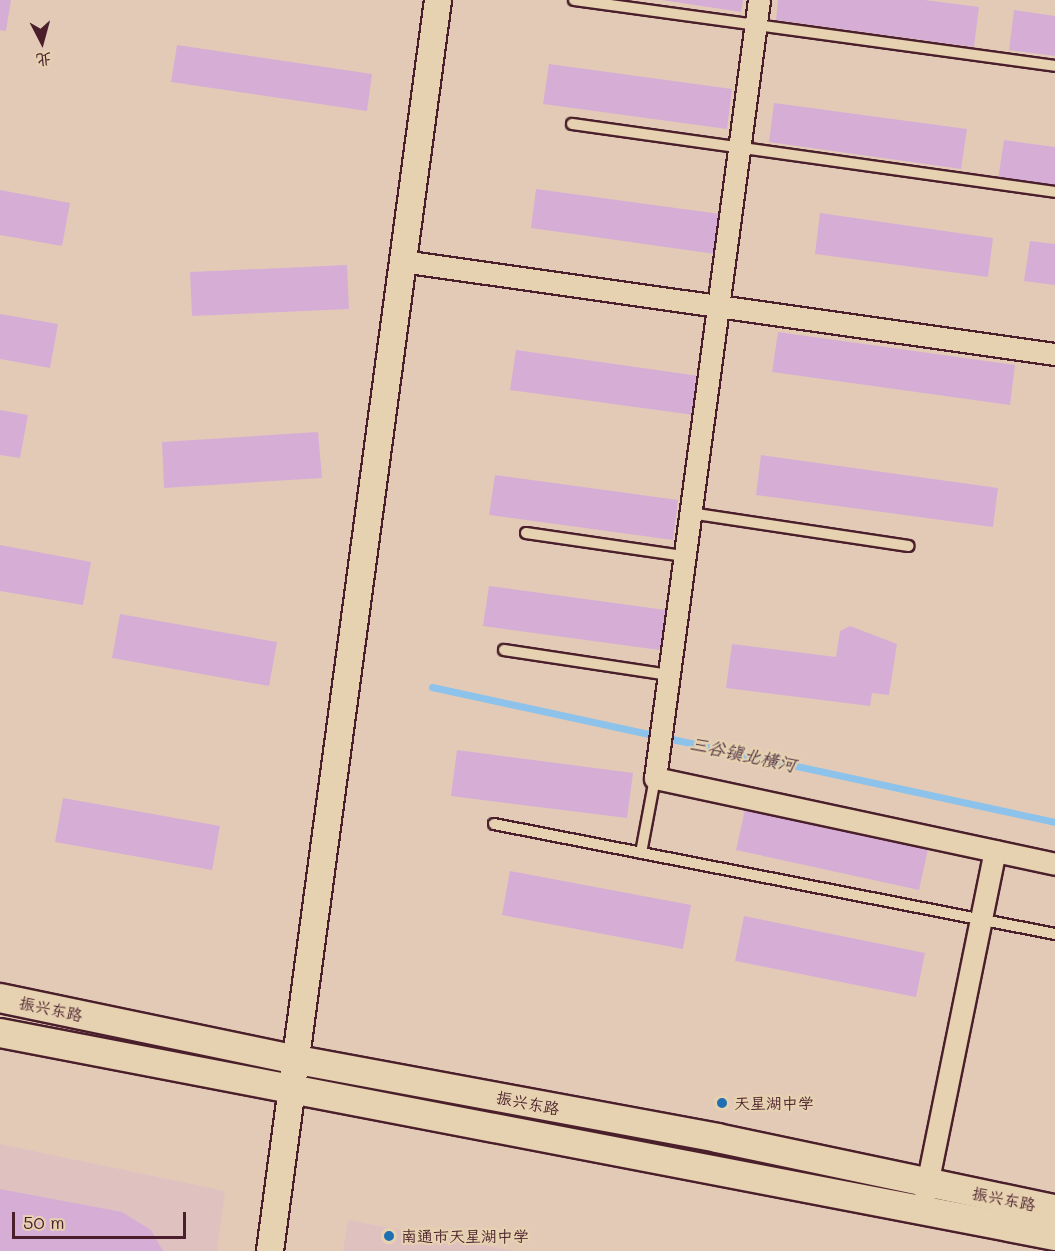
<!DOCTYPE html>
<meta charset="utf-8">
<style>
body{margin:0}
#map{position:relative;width:1055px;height:1251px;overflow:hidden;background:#e3cab7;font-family:Mali,"LXGW WenKai TC",sans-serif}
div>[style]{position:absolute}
.built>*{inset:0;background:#dfc2c0}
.stream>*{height:7px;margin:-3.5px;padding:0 3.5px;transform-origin:3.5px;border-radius:3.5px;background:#8dc2ea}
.building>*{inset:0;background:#d6aed5}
.roads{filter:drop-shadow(2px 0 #4a1f2b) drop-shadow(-2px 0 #4a1f2b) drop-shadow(0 2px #4a1f2b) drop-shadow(0 -2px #4a1f2b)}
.service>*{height:10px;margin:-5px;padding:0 5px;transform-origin:5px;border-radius:5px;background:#e6d1b0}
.minor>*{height:21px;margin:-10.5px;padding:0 10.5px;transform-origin:10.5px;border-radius:10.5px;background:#e6d1b0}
.tertiary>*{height:26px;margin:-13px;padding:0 13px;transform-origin:13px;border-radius:13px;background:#e6d1b0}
.secondary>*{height:28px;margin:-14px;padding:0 14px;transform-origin:14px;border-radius:14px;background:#e6d1b0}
.dots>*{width:16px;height:16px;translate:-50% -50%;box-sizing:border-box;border:3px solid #e6d1b0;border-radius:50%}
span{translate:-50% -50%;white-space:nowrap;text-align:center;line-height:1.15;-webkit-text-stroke:4.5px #e6d1b0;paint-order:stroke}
.street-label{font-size:16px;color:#4a1f2b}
.poi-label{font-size:16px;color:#4a1f2b}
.left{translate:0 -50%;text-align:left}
.water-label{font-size:18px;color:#543748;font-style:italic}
.north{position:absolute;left:12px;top:12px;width:60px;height:60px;-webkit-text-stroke:4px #e6d1b0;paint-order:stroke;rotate:174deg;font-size:16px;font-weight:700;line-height:24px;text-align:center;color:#4a1f2b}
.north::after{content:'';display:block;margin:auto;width:21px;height:27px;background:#4a1f2b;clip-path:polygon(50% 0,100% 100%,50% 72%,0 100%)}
.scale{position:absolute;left:12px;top:1212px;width:174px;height:27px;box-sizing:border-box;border:3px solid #4a1f2b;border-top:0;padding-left:8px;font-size:18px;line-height:21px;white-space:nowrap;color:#4a1f2b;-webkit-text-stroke:4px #e6d1b0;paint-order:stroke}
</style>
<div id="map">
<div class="built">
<i style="clip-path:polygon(0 1144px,225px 1191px,217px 1251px,0 1251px)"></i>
<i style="clip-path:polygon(348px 1220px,516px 1251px,343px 1251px)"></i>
</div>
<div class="stream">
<i style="left:432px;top:687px;width:637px;rotate:12.23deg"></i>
</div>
<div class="building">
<i style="clip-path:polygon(0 0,11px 0,6px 31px,0 30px)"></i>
<i style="clip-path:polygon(662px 0,743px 0,741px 12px)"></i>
<i style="clip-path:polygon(778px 0,925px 0,979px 7px,974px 47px,776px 20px)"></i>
<i style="clip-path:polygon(1014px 10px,1055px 16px,1055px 56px,1009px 50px)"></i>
<i style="clip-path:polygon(177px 45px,372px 74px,367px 111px,171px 82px)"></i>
<i style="clip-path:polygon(549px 64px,732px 89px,727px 129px,543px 104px)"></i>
<i style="clip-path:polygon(774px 103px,967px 129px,961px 169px,769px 142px)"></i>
<i style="clip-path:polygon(1004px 140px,1055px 147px,1055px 188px,998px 180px)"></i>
<i style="clip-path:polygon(536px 189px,720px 214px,715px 254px,531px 228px)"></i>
<i style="clip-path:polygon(0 190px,70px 203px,62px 246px,0 235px)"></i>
<i style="clip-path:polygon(820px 213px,993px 238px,988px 277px,815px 254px)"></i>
<i style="clip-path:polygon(1030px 241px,1055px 244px,1055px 285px,1024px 281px)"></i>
<i style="clip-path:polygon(347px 265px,349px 309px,192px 316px,190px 272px)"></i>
<i style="clip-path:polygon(0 314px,58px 324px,50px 368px,0 359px)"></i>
<i style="clip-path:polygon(778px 332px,1015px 365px,1010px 405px,772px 372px)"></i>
<i style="clip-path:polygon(516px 350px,699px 376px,694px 415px,510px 390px)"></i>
<i style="clip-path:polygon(0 410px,28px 415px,20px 458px,0 455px)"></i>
<i style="clip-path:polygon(318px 432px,322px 478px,164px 488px,162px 442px)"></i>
<i style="clip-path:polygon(761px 455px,998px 488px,993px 527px,756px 495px)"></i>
<i style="clip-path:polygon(495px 475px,678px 500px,673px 540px,489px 515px)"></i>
<i style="clip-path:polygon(0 545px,91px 562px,83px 605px,0 591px)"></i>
<i style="clip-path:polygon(489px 586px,673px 611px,667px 651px,483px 626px)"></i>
<i style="clip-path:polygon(120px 614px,277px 642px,269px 686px,112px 658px)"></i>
<i style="clip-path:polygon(850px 626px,897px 644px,889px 695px,872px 693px,870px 706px,726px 688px,732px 644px,836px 657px,840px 631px)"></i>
<i style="clip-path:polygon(457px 750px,633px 773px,627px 818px,451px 796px)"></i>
<i style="clip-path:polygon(63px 798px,220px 826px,212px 870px,55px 842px)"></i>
<i style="clip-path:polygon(746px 805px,929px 845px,919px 890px,736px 850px)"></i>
<i style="clip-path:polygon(510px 871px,691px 905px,683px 949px,502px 915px)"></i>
<i style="clip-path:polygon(744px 916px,925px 953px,916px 997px,735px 961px)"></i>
<i style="clip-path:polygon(0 1189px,122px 1212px,151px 1230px,163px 1251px,0 1251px)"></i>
</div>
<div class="roads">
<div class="service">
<i style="left:574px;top:0;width:486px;rotate:7.8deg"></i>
<i style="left:572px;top:124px;width:488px;rotate:8deg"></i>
<i style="left:690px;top:513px;width:221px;rotate:8.6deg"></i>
<i style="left:526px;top:533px;width:160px;rotate:8.3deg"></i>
<i style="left:504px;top:650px;width:167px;rotate:8.6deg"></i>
<i style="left:494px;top:824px;width:572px;rotate:11.09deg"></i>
<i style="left:641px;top:853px;width:76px;rotate:-79.4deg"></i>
</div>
<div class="minor">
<i style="left:759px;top:0;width:785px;rotate:97.61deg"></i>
<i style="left:655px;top:778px;width:409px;rotate:12.1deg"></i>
<i style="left:402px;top:261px;width:660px;rotate:8.11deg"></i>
<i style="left:925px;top:1194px;width:350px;rotate:-78.5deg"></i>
</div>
<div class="tertiary">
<i style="left:270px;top:1251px;width:1262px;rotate:-82.35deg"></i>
</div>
<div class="secondary">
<i style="left:0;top:998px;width:304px;rotate:11.8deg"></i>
<i style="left:298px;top:1060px;width:426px;rotate:10.5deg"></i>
<i style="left:717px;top:1138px;width:345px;rotate:11.9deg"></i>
<i style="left:0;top:1033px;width:1074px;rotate:10.89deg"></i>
</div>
</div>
<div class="dots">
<i style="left:722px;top:1103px;background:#1f6fb2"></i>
<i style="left:389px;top:1236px;background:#1f6fb2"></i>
</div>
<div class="street-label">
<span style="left:51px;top:1009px;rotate:12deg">振兴东路</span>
<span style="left:528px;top:1103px;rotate:11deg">振兴东路</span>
<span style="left:1004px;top:1199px;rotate:11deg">振兴东路</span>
</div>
<div class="poi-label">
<span class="left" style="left:734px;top:1103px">天星湖中学</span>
<span class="left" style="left:401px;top:1236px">南通市天星湖中学</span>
</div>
<div class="water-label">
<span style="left:743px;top:754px;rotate:12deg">三谷镇北横河</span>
</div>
<div class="north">北</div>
<div class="scale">50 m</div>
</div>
